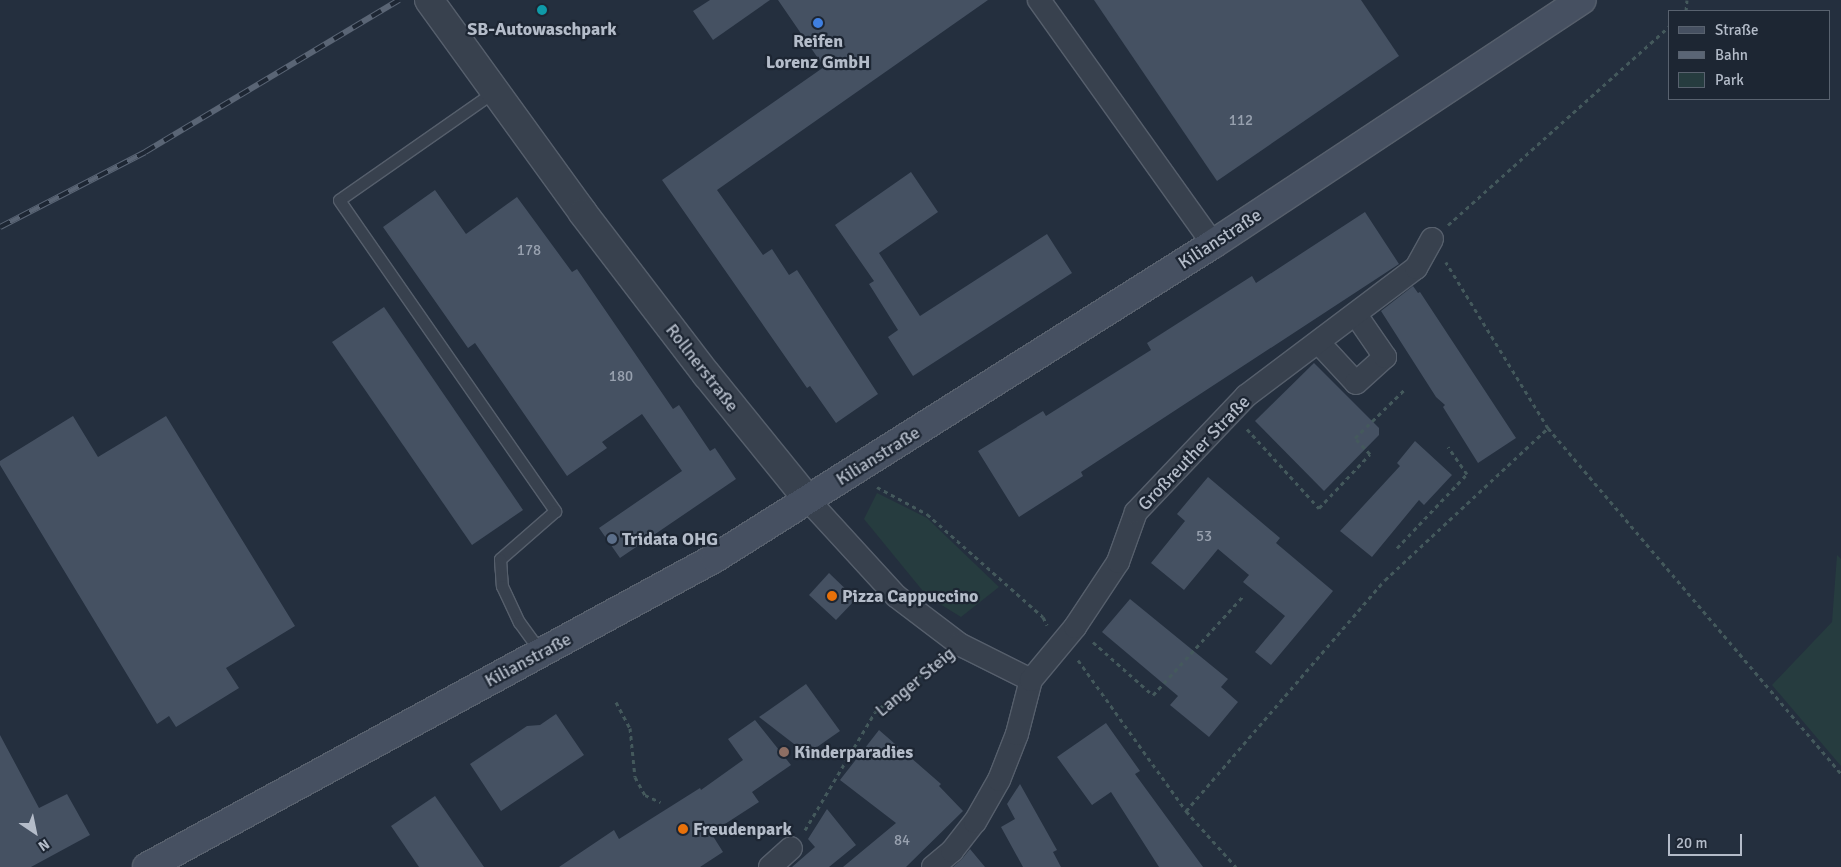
<!DOCTYPE html>
<meta charset="utf-8">
<style>
body{margin:0}
#map{position:relative;width:1841px;height:867px;overflow:hidden;background:#242f3e;font-family:Signika,sans-serif}
div>[style]{position:absolute}
.green>*{inset:0;background:#263c3f}
.building>*{inset:0;background:#455162}
.path>*{height:3px;margin-top:-1.5px;transform-origin:0;background:repeating-linear-gradient(90deg,#44595c 0 4px,transparent 0 8px)}
.roads{filter:drop-shadow(1px 0 #565f6c) drop-shadow(-1px 0 #565f6c) drop-shadow(0 1px #565f6c) drop-shadow(0 -1px #565f6c)}
.service>*{height:11px;margin:-5.5px;padding:0 5.5px;transform-origin:5.5px;border-radius:5.5px;background:#38414e}
.minor>*{height:22px;margin:-11px;padding:0 11px;transform-origin:11px;border-radius:11px;background:#38414e}
.tertiary>*{height:28px;margin:-14px;padding:0 14px;transform-origin:14px;border-radius:14px;background:#38414e}
.secondary>*{height:28px;margin:-14px;padding:0 14px;transform-origin:14px;border-radius:14px;background:#465061}
.rail>*{height:5.5px;margin-top:-2.75px;transform-origin:0;background:repeating-linear-gradient(90deg,#1d2633 0 11px,#5a6575 0 22px);box-sizing:border-box;border-block:1px solid #5a6575}
.dots>*{width:14px;height:14px;translate:-50% -50%;box-sizing:border-box;border:2px solid #1d2633;border-radius:50%}
span{translate:-50% -50%;white-space:nowrap;text-align:center;line-height:1.15;-webkit-text-stroke:4.5px #1d2633;paint-order:stroke}
.number-label{font-size:15px;color:#98a1af}
.number-label span{-webkit-text-stroke-width:0}
.poi-label{font-size:18px;color:#b4bcc9;font-weight:700}
.left{translate:0 -50%;text-align:left}
.street-label{font-size:18px;color:#b4bcc9}
.legend{position:absolute;left:1668px;top:10px;width:162px;height:90px;box-sizing:border-box;background:#1d2633;border:1px solid #59626f;margin:0;padding:6px 9px;list-style:none;font-size:15px;color:#b4bcc9}
.legend li{display:flex;align-items:center;gap:10px;height:25px}
.legend b{width:25px;border:1px solid #59626f}
.north{position:absolute;left:10px;top:807px;width:50px;height:50px;-webkit-text-stroke:4px #1d2633;paint-order:stroke;rotate:146deg;font-size:14px;font-weight:700;line-height:20px;text-align:center;color:#b4bcc9}
.north::after{content:'';display:block;margin:auto;width:18px;height:22px;background:#b4bcc9;clip-path:polygon(50% 0,100% 100%,50% 72%,0 100%)}
.scale{position:absolute;left:1668px;top:834px;width:74px;height:22px;box-sizing:border-box;border:2px solid #b4bcc9;border-top:0;padding-left:6px;font-size:15px;line-height:18px;white-space:nowrap;color:#b4bcc9;-webkit-text-stroke:4px #1d2633;paint-order:stroke}
</style>
<div id="map">
<div class="green">
<i style="clip-path:polygon(877px 493px,927px 518px,999px 587px,961px 617px,927px 596px,864px 519px)"></i>
<i style="clip-path:polygon(1837px 555px,1841px 559px,1841px 766px,1772px 685px,1832px 622px)"></i>
</div>
<div class="building">
<i style="clip-path:polygon(710px 0,770px 0,713px 40px,693px 11px)"></i>
<i style="clip-path:polygon(778px 0,988px 0,717px 190px,763px 255px,772px 249px,789px 275px,797px 270px,878px 394px,836px 423px,810px 386px,807px 388px,662px 180px,824px 67px)"></i>
<i style="clip-path:polygon(1094px 0,1361px 0,1399px 56px,1217px 181px)"></i>
<i style="clip-path:polygon(911px 172px,938px 212px,879px 253px,920px 316px,1047px 234px,1072px 273px,913px 376px,888px 337px,898px 330px,869px 284px,874px 281px,835px 225px)"></i>
<i style="clip-path:polygon(435px 190px,466px 234px,517px 197px,572px 272px,577px 269px,673px 409px,679px 405px,710px 451px,715px 448px,736px 479px,620px 558px,599px 528px,682px 471px,642px 414px,602px 442px,607px 448px,567px 476px,475px 343px,468px 348px,383px 227px)"></i>
<i style="clip-path:polygon(1365px 212px,1399px 264px,1081px 472px,1083px 476px,1019px 517px,978px 451px,1043px 411px,1046px 416px,1151px 350px,1147px 343px,1172px 327px,1252px 276px,1256px 283px)"></i>
<i style="clip-path:polygon(1413px 286px,1418px 293px,1420px 292px,1516px 438px,1478px 463px,1443px 407px,1445px 405px,1436px 397px,1381px 311px)"></i>
<i style="clip-path:polygon(384px 307px,523px 510px,472px 545px,332px 342px)"></i>
<i style="clip-path:polygon(1314px 363px,1379px 428px,1379px 435px,1324px 491px,1255px 421px)"></i>
<i style="clip-path:polygon(73px 416px,98px 457px,166px 416px,295px 626px,226px 668px,239px 688px,176px 727px,169px 716px,157px 724px,0 465px,0 461px)"></i>
<i style="clip-path:polygon(1415px 441px,1452px 475px,1424px 505px,1419px 500px,1372px 557px,1340px 531px,1400px 466px,1397px 463px)"></i>
<i style="clip-path:polygon(1208px 477px,1280px 538px,1276px 543px,1333px 591px,1271px 665px,1255px 652px,1285px 616px,1243px 582px,1249px 575px,1218px 549px,1184px 590px,1151px 563px,1185px 521px,1177px 514px)"></i>
<i style="clip-path:polygon(829px 573px,856px 599px,836px 620px,809px 595px)"></i>
<i style="clip-path:polygon(1130px 599px,1228px 679px,1221px 687px,1238px 702px,1209px 737px,1170px 705px,1178px 696px,1102px 632px)"></i>
<i style="clip-path:polygon(806px 684px,840px 731px,807px 754px,759px 717px)"></i>
<i style="clip-path:polygon(556px 714px,584px 755px,501px 811px,470px 764px,527px 726px,540px 725px)"></i>
<i style="clip-path:polygon(755px 720px,791px 765px,752px 792px,759px 802px,711px 833px,723px 852px,700px 867px,559px 867px,614px 830px,619px 839px,700px 788px,701px 790px,743px 760px,728px 739px)"></i>
<i style="clip-path:polygon(1106px 723px,1140px 771px,1135px 774px,1203px 867px,1159px 867px,1111px 792px,1092px 805px,1057px 757px)"></i>
<i style="clip-path:polygon(879px 730px,941px 784px,939px 786px,963px 811px,906px 867px,843px 867px,896px 823px,840px 780px)"></i>
<i style="clip-path:polygon(0 735px,39px 808px,67px 794px,90px 835px,31px 867px,0 867px)"></i>
<i style="clip-path:polygon(1020px 784px,1057px 850px,1053px 852px,1061px 867px,1023px 867px,1001px 827px,1015px 819px,1007px 804px)"></i>
<i style="clip-path:polygon(435px 796px,484px 867px,419px 867px,391px 826px)"></i>
<i style="clip-path:polygon(827px 809px,856px 845px,829px 867px,792px 867px,815px 847px,808px 839px)"></i>
<i style="clip-path:polygon(970px 849px,985px 867px,953px 867px,962px 859px)"></i>
</div>
<div class="path">
<i style="left:1686px;top:11px;width:11px;rotate:-85deg"></i>
<i style="left:1448px;top:225px;width:298px;rotate:-41.9deg"></i>
<i style="left:1548px;top:428px;width:453px;rotate:49.7deg"></i>
<i style="left:1247px;top:429px;width:107px;rotate:47.7deg"></i>
<i style="left:1319px;top:508px;width:74px;rotate:-46.6deg"></i>
<i style="left:1370px;top:454px;width:22px;rotate:-133deg"></i>
<i style="left:1355px;top:438px;width:71px;rotate:-44.4deg"></i>
<i style="left:877px;top:487px;width:57px;rotate:28.4deg"></i>
<i style="left:927px;top:514px;width:155px;rotate:41.6deg"></i>
<i style="left:1043px;top:617px;width:9px;rotate:63deg"></i>
<i style="left:1397px;top:548px;width:102px;rotate:-46.6deg"></i>
<i style="left:1467px;top:474px;width:33px;rotate:-125deg"></i>
<i style="left:1093px;top:642px;width:80px;rotate:41.5deg"></i>
<i style="left:1153px;top:695px;width:135px;rotate:-47.7deg"></i>
<i style="left:1078px;top:660px;width:186px;rotate:54.4deg"></i>
<i style="left:1186px;top:811px;width:75px;rotate:48.2deg"></i>
<i style="left:616px;top:702px;width:30px;rotate:62deg"></i>
<i style="left:630px;top:728px;width:49px;rotate:84.2deg"></i>
<i style="left:635px;top:777px;width:21px;rotate:61deg"></i>
<i style="left:645px;top:795px;width:17px;rotate:25deg"></i>
<i style="left:1186px;top:811px;width:305px;rotate:-49.3deg"></i>
<i style="left:1385px;top:580px;width:223px;rotate:-43deg"></i>
<i style="left:1548px;top:428px;width:195px;rotate:-121.6deg"></i>
<i style="left:805px;top:830px;width:137px;rotate:-59.3deg"></i>
<i style="left:875px;top:712px;width:84px;rotate:-39.2deg"></i>
</div>
<div class="roads">
<div class="service">
<i style="left:495px;top:91px;width:190px;rotate:145.1deg"></i>
<i style="left:339px;top:200px;width:379px;rotate:55.2deg"></i>
<i style="left:555px;top:511px;width:73px;rotate:138.9deg"></i>
<i style="left:500px;top:559px;width:27px;rotate:86deg"></i>
<i style="left:502px;top:586px;width:40px;rotate:65deg"></i>
<i style="left:519px;top:622px;width:37px;rotate:54deg"></i>
</div>
<div class="minor">
<i style="left:1039px;top:0;width:300px;rotate:54.5deg"></i>
<i style="left:1319px;top:343px;width:54px;rotate:47.2deg"></i>
<i style="left:1356px;top:383px;width:39px;rotate:-42deg"></i>
<i style="left:1385px;top:357px;width:51px;rotate:-124.6deg"></i>
<i style="left:809px;top:501px;width:129px;rotate:47.5deg"></i>
<i style="left:896px;top:596px;width:79px;rotate:37.3deg"></i>
<i style="left:959px;top:644px;width:80px;rotate:26.6deg"></i>
<i style="left:770px;top:867px;width:28px;rotate:-42deg"></i>
<i style="left:933px;top:867px;width:25px;rotate:-40deg"></i>
<i style="left:952px;top:851px;width:37px;rotate:-52deg"></i>
<i style="left:975px;top:822px;width:48px;rotate:-60.3deg"></i>
<i style="left:999px;top:780px;width:49px;rotate:-68.6deg"></i>
<i style="left:1017px;top:734px;width:56px;rotate:-75.5deg"></i>
<i style="left:1031px;top:680px;width:69px;rotate:-50.3deg"></i>
<i style="left:1075px;top:627px;width:78px;rotate:-56.5deg"></i>
<i style="left:1118px;top:562px;width:53px;rotate:-70.2deg"></i>
<i style="left:1136px;top:512px;width:160px;rotate:-46.5deg"></i>
<i style="left:1246px;top:396px;width:213px;rotate:-37deg"></i>
<i style="left:1416px;top:268px;width:33px;rotate:-61deg"></i>
</div>
<div class="tertiary">
<i style="left:429px;top:0;width:263px;rotate:54.1deg"></i>
<i style="left:583px;top:213px;width:204px;rotate:52.6deg"></i>
<i style="left:707px;top:375px;width:162px;rotate:51deg"></i>
</div>
<div class="secondary">
<i style="left:147px;top:867px;width:647px;rotate:-28.55deg"></i>
<i style="left:715px;top:558px;width:589px;rotate:-32.23deg"></i>
<i style="left:1213px;top:244px;width:442px;rotate:-33.5deg"></i>
</div>
</div>
<div class="rail">
<i style="left:0;top:227px;width:163px;rotate:-27.3deg"></i>
<i style="left:145px;top:152px;width:296px;rotate:-30.9deg"></i>
</div>
<div class="dots">
<i style="left:542px;top:10px;background:#0f9aa8"></i>
<i style="left:818px;top:23px;background:#3f7fe0"></i>
<i style="left:612px;top:539px;background:#5c6f8a"></i>
<i style="left:832px;top:596px;background:#e8710a"></i>
<i style="left:784px;top:752px;background:#8d6e63"></i>
<i style="left:683px;top:829px;background:#e8710a"></i>
</div>
<div class="number-label">
<span style="left:1241px;top:121px">112</span>
<span style="left:529px;top:251px">178</span>
<span style="left:621px;top:377px">180</span>
<span style="left:1204px;top:537px">53</span>
<span style="left:902px;top:841px">84</span>
</div>
<div class="poi-label">
<span style="left:542px;top:29px">SB-Autowaschpark</span>
<span style="left:818px;top:52px">Reifen<br>Lorenz GmbH</span>
<span class="left" style="left:622px;top:539px">Tridata OHG</span>
<span class="left" style="left:842px;top:596px">Pizza Cappuccino</span>
<span class="left" style="left:794px;top:752px">Kinderparadies</span>
<span class="left" style="left:693px;top:829px">Freudenpark</span>
</div>
<div class="street-label">
<span style="left:1220px;top:239px;rotate:-33deg">Kilianstraße</span>
<span style="left:702px;top:368px;rotate:52deg">Rollnerstraße</span>
<span style="left:1194px;top:453px;rotate:-46deg">Großreuther Straße</span>
<span style="left:878px;top:456px;rotate:-32deg">Kilianstraße</span>
<span style="left:528px;top:660px;rotate:-28deg">Kilianstraße</span>
<span style="left:915px;top:682px;rotate:-40deg">Langer Steig</span>
</div>
<ul class="legend">
<li><b style="height:6px;background:#465061"></b>Straße</li>
<li><b style="height:6px;background:#5a6575"></b>Bahn</li>
<li><b style="height:14px;background:#263c3f"></b>Park</li>
</ul>
<div class="north">N</div>
<div class="scale">20 m</div>
</div>
